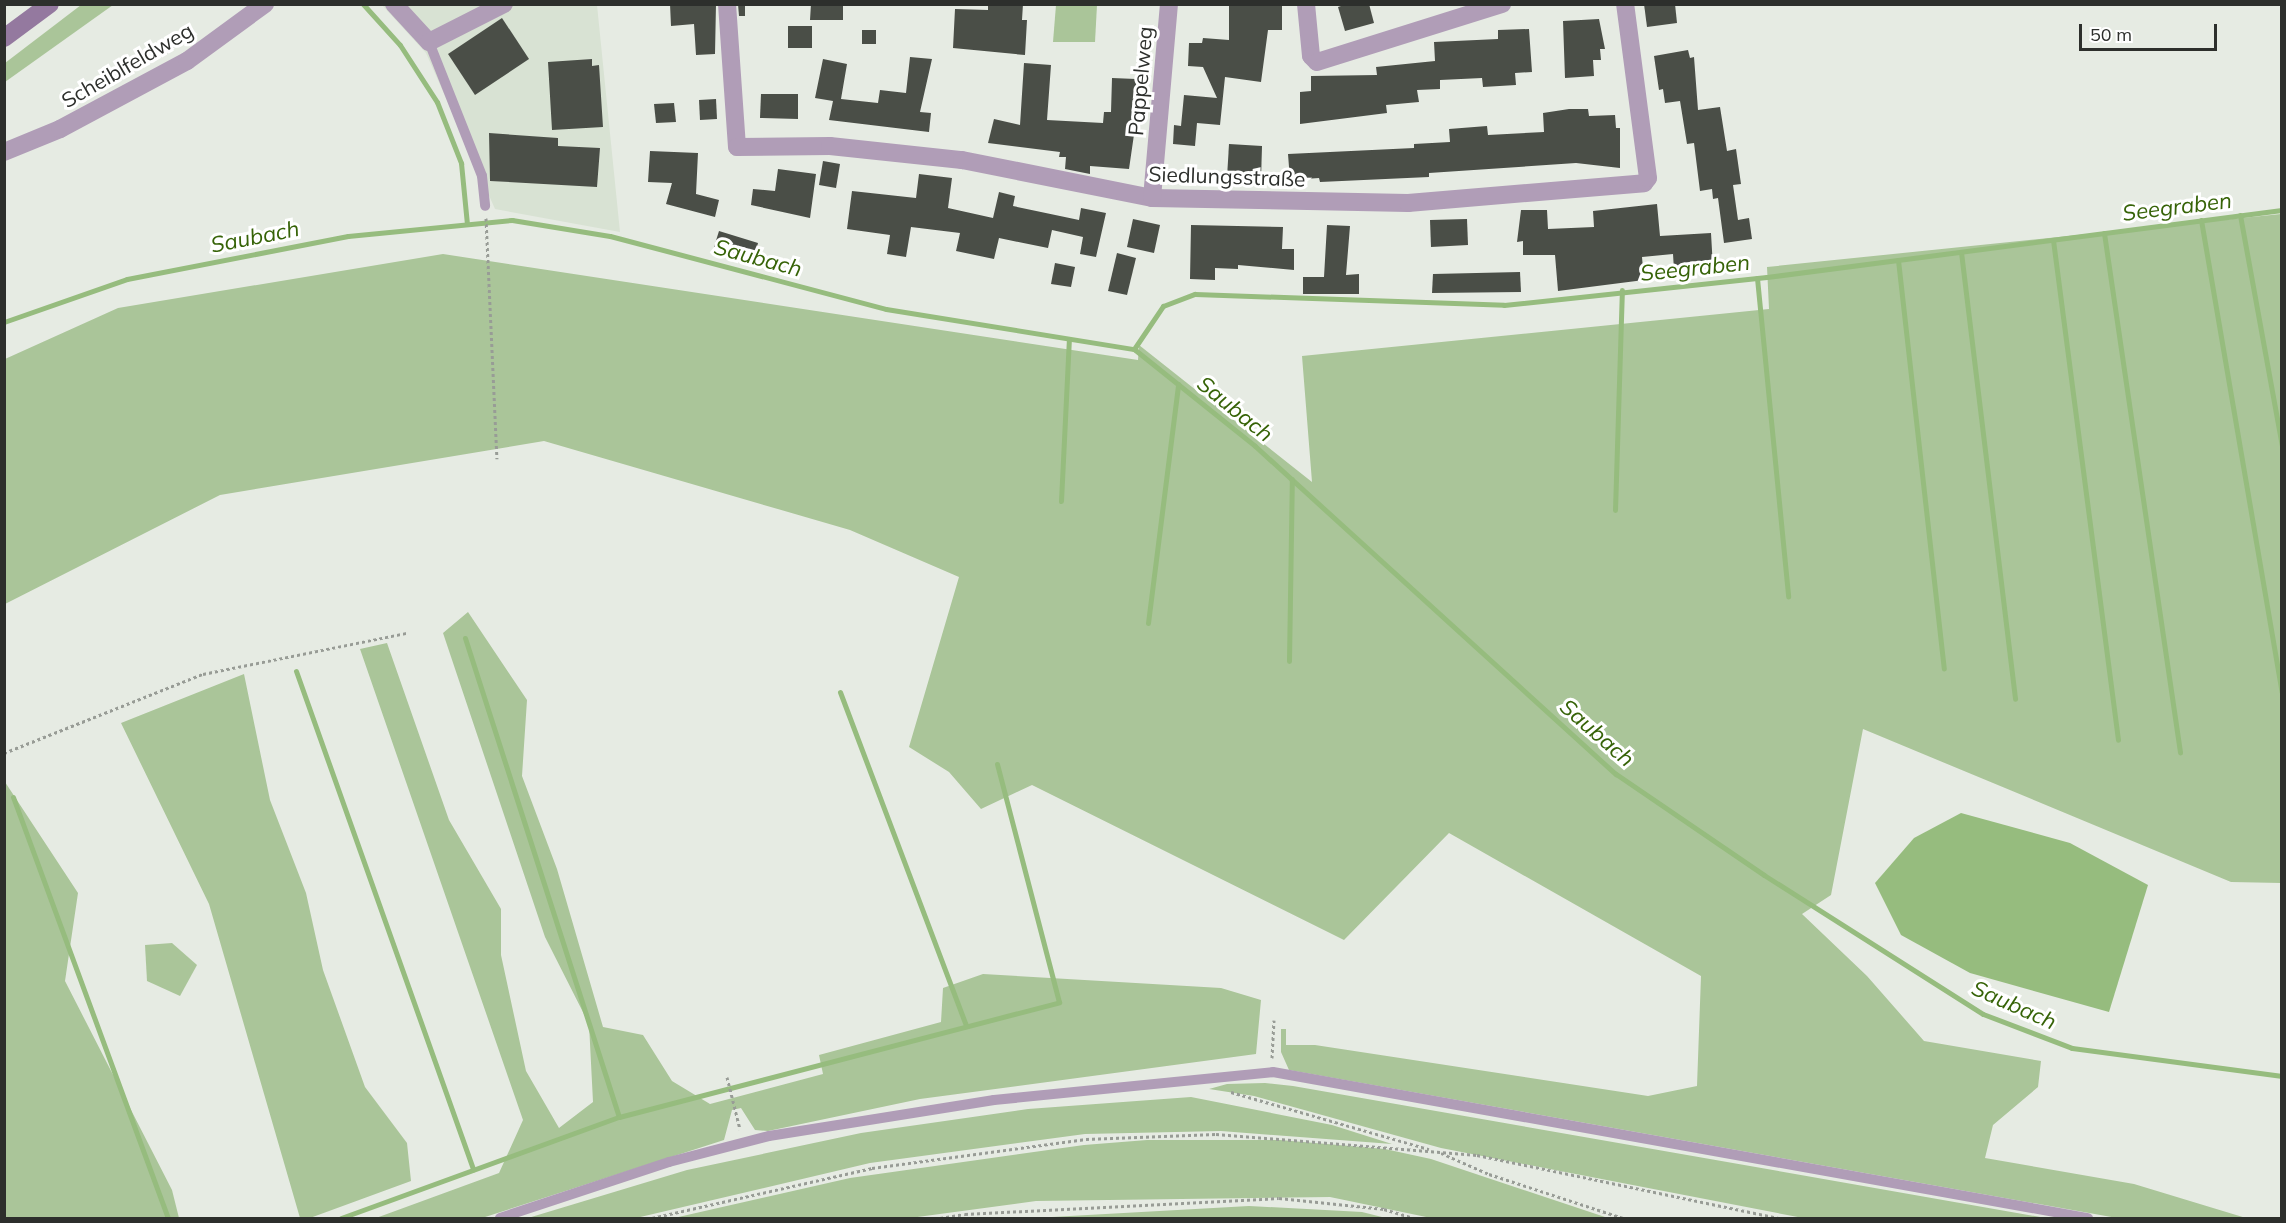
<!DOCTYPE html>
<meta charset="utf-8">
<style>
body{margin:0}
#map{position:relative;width:2286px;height:1223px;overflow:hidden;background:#e6ebe3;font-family:Mulish,sans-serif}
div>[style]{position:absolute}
.built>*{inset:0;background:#d8e2d3}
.green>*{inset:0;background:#aac599}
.water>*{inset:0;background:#96bc7e}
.stream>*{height:5px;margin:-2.5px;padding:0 2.5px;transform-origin:2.5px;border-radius:2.5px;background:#96bc7e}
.building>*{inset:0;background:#4a4e47}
.path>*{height:3px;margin-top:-1.5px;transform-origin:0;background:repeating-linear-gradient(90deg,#989c96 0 3px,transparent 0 6px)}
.lane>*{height:10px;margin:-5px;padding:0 5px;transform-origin:5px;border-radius:5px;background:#b09db7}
.street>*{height:18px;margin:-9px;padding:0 9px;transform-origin:9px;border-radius:9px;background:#b09db7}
.secondary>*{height:18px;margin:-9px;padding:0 9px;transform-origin:9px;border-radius:9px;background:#94799f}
span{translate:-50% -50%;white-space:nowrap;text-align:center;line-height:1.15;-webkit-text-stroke:6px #fff;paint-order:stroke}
.street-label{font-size:21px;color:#2d2f2c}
.water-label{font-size:22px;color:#366307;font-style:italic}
.frame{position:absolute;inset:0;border:6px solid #2d2f2c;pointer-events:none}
.scale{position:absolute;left:2079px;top:24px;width:138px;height:27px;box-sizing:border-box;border:3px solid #2d2f2c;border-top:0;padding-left:8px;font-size:18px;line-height:21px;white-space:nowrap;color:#2d2f2c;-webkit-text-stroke:4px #fff;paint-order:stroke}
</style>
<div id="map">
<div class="built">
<i style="clip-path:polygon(382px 5px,597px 5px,620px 232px,495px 209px,426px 53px)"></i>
</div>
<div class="green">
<i style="clip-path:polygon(81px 5px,113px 5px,5px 82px,5px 63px)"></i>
<i style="clip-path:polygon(1056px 5px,1097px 5px,1095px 42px,1053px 42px)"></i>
<i style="clip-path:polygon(2281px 214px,2281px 883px,2231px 882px,1863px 729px,1831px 895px,1802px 914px,1867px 976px,1924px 1041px,2041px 1061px,2038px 1087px,1993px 1125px,1985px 1158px,2134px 1184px,2246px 1218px,2117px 1218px,1289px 1070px,1281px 1052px,1281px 1029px,1286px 1029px,1286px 1045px,1315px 1045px,1648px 1096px,1697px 1086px,1701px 976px,1449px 833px,1344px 940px,1032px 785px,981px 809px,949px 772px,909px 747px,959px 577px,850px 530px,544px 441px,220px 495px,5px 604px,5px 359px,118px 308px,443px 254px,1138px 360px,1139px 345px,1312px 482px,1302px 356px,1769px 309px,1767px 267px)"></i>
<i style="clip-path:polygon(468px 612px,527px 700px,522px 776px,557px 869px,603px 1027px,643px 1035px,672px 1081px,710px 1104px,823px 1074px,819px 1055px,941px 1022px,943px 988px,983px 974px,1221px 988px,1261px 1000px,1256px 1054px,920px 1099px,768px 1131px,755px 1130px,741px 1108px,732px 1110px,724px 1140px,482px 1218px,376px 1218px,499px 1173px,523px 1120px,360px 649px,387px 643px,449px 820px,501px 909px,501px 955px,526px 1071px,559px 1128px,593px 1102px,589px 1024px,545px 937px,443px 633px)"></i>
<i style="clip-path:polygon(244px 674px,270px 800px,306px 893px,323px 970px,365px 1087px,407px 1143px,411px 1181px,310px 1218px,300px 1218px,209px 904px,121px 723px)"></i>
<i style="clip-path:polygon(5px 782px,78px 893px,65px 981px,172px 1190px,179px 1218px,5px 1218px)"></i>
<i style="clip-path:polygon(172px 943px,197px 965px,180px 996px,147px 981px,145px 945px)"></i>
<i style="clip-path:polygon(1265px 1083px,1293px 1086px,2046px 1218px,1803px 1218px,1441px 1148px,1254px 1096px,1209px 1089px,1227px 1084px)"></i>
<i style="clip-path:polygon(1191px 1097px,1332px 1125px,1392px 1144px,1221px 1131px,1085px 1134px,870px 1163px,636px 1218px,528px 1218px,687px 1170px,861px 1133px,1028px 1109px)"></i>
<i style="clip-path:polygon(1147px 1140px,1280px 1140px,1385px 1149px,1431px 1159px,1608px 1218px,1431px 1218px,1330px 1197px,1036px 1201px,910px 1218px,674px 1218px,850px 1178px,1084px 1145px)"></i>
<i style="clip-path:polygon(1249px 1206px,1362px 1212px,1386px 1218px,1034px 1218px)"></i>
</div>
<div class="water">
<i style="clip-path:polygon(1961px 813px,2070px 843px,2148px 885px,2109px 1012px,1970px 973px,1901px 935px,1875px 883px,1914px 838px)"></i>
</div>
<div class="stream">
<i style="left:363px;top:4px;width:55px;rotate:47.9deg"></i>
<i style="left:400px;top:45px;width:68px;rotate:57deg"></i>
<i style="left:437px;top:102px;width:66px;rotate:68.5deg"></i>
<i style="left:461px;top:163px;width:61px;rotate:84.4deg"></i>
<i style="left:2240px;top:215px;width:234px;rotate:79.7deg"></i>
<i style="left:2201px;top:220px;width:479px;rotate:80.3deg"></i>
<i style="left:2104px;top:233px;width:525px;rotate:81.67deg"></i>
<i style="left:2053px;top:240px;width:504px;rotate:82.59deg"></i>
<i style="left:1961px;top:252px;width:450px;rotate:83.1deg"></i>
<i style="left:1898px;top:260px;width:411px;rotate:83.6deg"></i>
<i style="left:1757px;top:278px;width:320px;rotate:84.4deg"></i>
<i style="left:4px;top:322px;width:130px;rotate:-19.3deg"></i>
<i style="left:127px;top:279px;width:225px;rotate:-11deg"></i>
<i style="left:348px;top:236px;width:165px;rotate:-5.6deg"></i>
<i style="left:512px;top:220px;width:99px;rotate:9.3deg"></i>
<i style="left:610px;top:236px;width:285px;rotate:14.8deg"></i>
<i style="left:886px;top:309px;width:251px;rotate:9.2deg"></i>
<i style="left:1134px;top:349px;width:155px;rotate:38.7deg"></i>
<i style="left:1255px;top:446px;width:488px;rotate:42.3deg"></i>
<i style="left:1616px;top:774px;width:179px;rotate:34.3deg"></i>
<i style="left:1764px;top:875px;width:259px;rotate:32.4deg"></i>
<i style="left:1983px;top:1014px;width:95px;rotate:20.9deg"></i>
<i style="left:2072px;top:1048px;width:212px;rotate:7.6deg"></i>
<i style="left:1134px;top:349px;width:52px;rotate:-56deg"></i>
<i style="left:1163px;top:306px;width:34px;rotate:-21deg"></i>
<i style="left:1195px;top:294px;width:309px;rotate:2deg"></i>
<i style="left:1504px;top:305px;width:264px;rotate:-6.1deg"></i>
<i style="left:1767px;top:277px;width:519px;rotate:-7.41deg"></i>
<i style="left:1061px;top:501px;width:161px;rotate:-87.2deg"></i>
<i style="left:1615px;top:510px;width:220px;rotate:-88.2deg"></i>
<i style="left:1148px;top:623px;width:241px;rotate:-82.8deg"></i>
<i style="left:465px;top:638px;width:503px;rotate:72.18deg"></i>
<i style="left:1289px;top:661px;width:182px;rotate:-89.1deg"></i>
<i style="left:296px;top:671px;width:529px;rotate:70.43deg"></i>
<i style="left:840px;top:692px;width:357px;rotate:69.3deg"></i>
<i style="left:13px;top:797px;width:449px;rotate:69.8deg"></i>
<i style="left:341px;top:1218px;width:296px;rotate:-20deg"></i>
<i style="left:619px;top:1117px;width:455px;rotate:-14.6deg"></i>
<i style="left:1059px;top:1002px;width:246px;rotate:-104.6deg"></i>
</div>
<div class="building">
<i style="clip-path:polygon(670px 4px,716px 4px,715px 54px,696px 55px,694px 24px,671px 26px)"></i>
<i style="clip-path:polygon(738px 4px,745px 4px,745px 16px,739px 16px)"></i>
<i style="clip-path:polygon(811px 4px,843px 4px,843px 20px,810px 20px)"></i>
<i style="clip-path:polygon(988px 4px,1023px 4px,1022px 20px,1027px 20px,1025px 55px,953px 48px,955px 9px,988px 10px)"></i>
<i style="clip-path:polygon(1229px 4px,1282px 4px,1282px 30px,1268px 30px,1261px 82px,1225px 77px,1220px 125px,1197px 123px,1195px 146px,1173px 144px,1174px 125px,1181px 126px,1184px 95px,1217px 98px,1203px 67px,1188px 66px,1189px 43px,1202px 43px,1203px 38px,1229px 40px)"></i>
<i style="clip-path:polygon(1347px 4px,1369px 4px,1374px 23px,1345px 31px,1338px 7px)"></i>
<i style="clip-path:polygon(1644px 4px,1675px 4px,1677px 23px,1647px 27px)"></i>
<i style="clip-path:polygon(502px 18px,529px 59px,475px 95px,448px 54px)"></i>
<i style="clip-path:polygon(1599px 19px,1605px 49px,1600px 49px,1601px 60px,1593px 60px,1594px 76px,1565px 78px,1563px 21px)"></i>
<i style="clip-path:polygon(788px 26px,812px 26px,812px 48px,788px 48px)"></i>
<i style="clip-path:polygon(1529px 29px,1532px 72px,1515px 73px,1516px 85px,1483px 87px,1482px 78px,1440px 80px,1440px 89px,1417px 90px,1419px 102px,1386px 105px,1387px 113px,1300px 124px,1300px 92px,1311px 91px,1311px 76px,1377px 75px,1376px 67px,1435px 61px,1434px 42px,1498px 39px,1498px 30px)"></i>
<i style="clip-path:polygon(862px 30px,876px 30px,876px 44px,862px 44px)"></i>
<i style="clip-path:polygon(1688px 50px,1690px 58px,1694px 57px,1698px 110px,1720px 107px,1727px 151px,1736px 149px,1741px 184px,1733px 185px,1738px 220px,1749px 218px,1752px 239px,1724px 243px,1718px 198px,1713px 199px,1712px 189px,1700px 191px,1694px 143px,1687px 144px,1680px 101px,1665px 103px,1663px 89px,1659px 90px,1654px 56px)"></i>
<i style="clip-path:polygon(910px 57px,932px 59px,920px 112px,931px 113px,929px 132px,829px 120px,833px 101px,815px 98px,823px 59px,847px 64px,841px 99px,878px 103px,880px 90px,906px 93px)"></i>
<i style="clip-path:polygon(592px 59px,592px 66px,599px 65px,603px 127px,552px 130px,548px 62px)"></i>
<i style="clip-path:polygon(1024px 63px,1051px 65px,1047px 120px,1103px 123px,1104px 112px,1111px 112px,1112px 78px,1136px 79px,1137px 114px,1129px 169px,1090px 166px,1090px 174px,1065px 169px,1066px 157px,1059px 157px,1060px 152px,988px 143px,994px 119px,1020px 125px)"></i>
<i style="clip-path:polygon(761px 94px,798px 94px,798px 119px,760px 118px)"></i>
<i style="clip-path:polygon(716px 99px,717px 119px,700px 120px,699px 100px)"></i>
<i style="clip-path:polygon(674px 103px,676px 122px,656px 123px,654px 104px)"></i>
<i style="clip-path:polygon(1569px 109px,1588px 109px,1589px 116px,1615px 115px,1616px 128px,1620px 128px,1620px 168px,1576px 163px,1429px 173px,1429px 177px,1320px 182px,1319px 178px,1290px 180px,1288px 154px,1414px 148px,1414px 144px,1450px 142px,1449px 129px,1487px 126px,1488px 135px,1544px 132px,1543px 113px)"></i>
<i style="clip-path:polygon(489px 133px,558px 138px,558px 146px,600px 148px,597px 187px,490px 181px)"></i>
<i style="clip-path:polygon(1229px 144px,1262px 146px,1261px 180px,1227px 178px)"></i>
<i style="clip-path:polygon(650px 151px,698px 153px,696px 194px,719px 200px,715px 217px,666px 204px,672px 183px,648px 182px)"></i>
<i style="clip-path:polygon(823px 161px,840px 164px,836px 188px,819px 185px)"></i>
<i style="clip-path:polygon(778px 169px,816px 174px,810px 218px,751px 205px,753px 189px,775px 191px)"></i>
<i style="clip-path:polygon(919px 174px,952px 178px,948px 208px,993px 218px,999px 192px,1015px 196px,1013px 206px,1079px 220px,1081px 208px,1106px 213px,1096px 257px,1080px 254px,1083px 237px,1052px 230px,1048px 248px,999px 238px,994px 259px,956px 251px,960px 233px,911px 227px,906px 257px,887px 254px,890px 235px,847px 229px,852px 191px,916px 198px)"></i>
<i style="clip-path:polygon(1657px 204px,1660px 236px,1711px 233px,1713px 268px,1674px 270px,1673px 254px,1642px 257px,1644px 280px,1558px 291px,1555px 255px,1523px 255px,1523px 241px,1517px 242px,1521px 210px,1547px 210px,1548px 229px,1594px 227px,1593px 211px)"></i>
<i style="clip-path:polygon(1133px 219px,1160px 225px,1154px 253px,1127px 247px)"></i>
<i style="clip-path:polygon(1467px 219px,1468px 245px,1431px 247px,1430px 220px)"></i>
<i style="clip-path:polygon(1191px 225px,1283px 227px,1282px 249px,1294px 249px,1294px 270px,1238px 265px,1238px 269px,1215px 268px,1215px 280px,1190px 279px)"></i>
<i style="clip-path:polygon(1327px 225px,1350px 226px,1346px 275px,1359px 274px,1359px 294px,1303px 294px,1303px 277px,1324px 277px)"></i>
<i style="clip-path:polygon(719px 231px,758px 243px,754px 259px,714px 247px)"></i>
<i style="clip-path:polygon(1117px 253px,1136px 258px,1127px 295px,1108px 291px)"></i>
<i style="clip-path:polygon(1055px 263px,1075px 267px,1071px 287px,1051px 284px)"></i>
<i style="clip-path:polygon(1520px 272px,1521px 292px,1432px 293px,1433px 274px)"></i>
</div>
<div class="path">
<i style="left:486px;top:218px;width:241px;rotate:87.4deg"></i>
<i style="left:4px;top:753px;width:214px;rotate:-21.7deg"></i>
<i style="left:203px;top:674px;width:208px;rotate:-11.4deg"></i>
<i style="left:1272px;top:1058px;width:38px;rotate:-87deg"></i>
<i style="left:727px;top:1077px;width:54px;rotate:76deg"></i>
<i style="left:1231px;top:1092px;width:206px;rotate:16.1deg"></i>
<i style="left:1441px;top:1153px;width:52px;rotate:23.6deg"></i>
<i style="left:1489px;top:1174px;width:141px;rotate:18.2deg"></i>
<i style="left:652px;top:1218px;width:226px;rotate:-12.8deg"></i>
<i style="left:872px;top:1168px;width:216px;rotate:-7.7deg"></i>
<i style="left:1086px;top:1139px;width:130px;rotate:-2.2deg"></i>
<i style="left:1216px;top:1134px;width:262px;rotate:4.6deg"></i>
<i style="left:1477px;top:1155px;width:308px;rotate:11.8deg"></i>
<i style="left:940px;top:1218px;width:25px;rotate:-9deg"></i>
<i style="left:965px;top:1214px;width:314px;rotate:-2.9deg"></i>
<i style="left:1279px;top:1198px;width:106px;rotate:6deg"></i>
<i style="left:1384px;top:1209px;width:30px;rotate:17deg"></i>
</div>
<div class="lane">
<i style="left:429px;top:42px;width:144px;rotate:68.4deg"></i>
<i style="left:482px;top:176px;width:30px;rotate:84deg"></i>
<i style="left:500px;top:1218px;width:178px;rotate:-18.3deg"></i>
<i style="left:669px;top:1162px;width:103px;rotate:-14.6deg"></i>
<i style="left:769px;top:1136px;width:228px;rotate:-9.1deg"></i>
<i style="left:994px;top:1100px;width:280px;rotate:-5.7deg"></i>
<i style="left:1273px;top:1072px;width:828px;rotate:10.16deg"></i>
</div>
<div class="street">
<i style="left:394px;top:4px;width:52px;rotate:47.4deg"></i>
<i style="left:429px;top:42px;width:84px;rotate:-26.9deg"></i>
<i style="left:727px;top:4px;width:143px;rotate:86deg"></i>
<i style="left:737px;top:147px;width:93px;rotate:-0.6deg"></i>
<i style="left:830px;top:146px;width:133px;rotate:6.1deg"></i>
<i style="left:962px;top:160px;width:194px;rotate:11.3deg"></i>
<i style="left:1152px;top:198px;width:256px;rotate:1.1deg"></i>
<i style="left:1408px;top:203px;width:237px;rotate:-4.8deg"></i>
<i style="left:1644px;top:183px;width:6px;rotate:-51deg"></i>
<i style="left:1648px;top:178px;width:176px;rotate:-97.5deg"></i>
<i style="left:1306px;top:4px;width:52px;rotate:84.5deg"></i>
<i style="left:1311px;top:56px;width:8px;rotate:45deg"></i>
<i style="left:1317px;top:62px;width:194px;rotate:-17.4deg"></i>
<i style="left:4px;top:152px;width:61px;rotate:-22.3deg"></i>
<i style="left:60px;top:129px;width:144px;rotate:-28.2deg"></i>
<i style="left:187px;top:61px;width:97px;rotate:-36.2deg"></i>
<i style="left:1152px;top:198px;width:195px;rotate:-85deg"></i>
</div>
<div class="secondary">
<i style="left:4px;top:38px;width:57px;rotate:-36.5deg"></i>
</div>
<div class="street-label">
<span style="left:127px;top:65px;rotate:-30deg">Scheiblfeldweg</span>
<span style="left:1140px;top:81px;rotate:-85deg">Pappelweg</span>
<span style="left:1227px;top:176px;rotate:2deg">Siedlungsstraße</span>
</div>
<div class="water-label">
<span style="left:2177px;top:207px;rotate:-7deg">Seegraben</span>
<span style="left:255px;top:237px;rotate:-11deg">Saubach</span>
<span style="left:758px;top:258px;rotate:15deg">Saubach</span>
<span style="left:1695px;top:268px;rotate:-6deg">Seegraben</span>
<span style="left:1235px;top:409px;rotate:39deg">Saubach</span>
<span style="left:1597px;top:733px;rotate:41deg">Saubach</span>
<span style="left:2014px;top:1005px;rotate:24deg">Saubach</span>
</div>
<div class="frame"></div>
<div class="scale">50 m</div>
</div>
